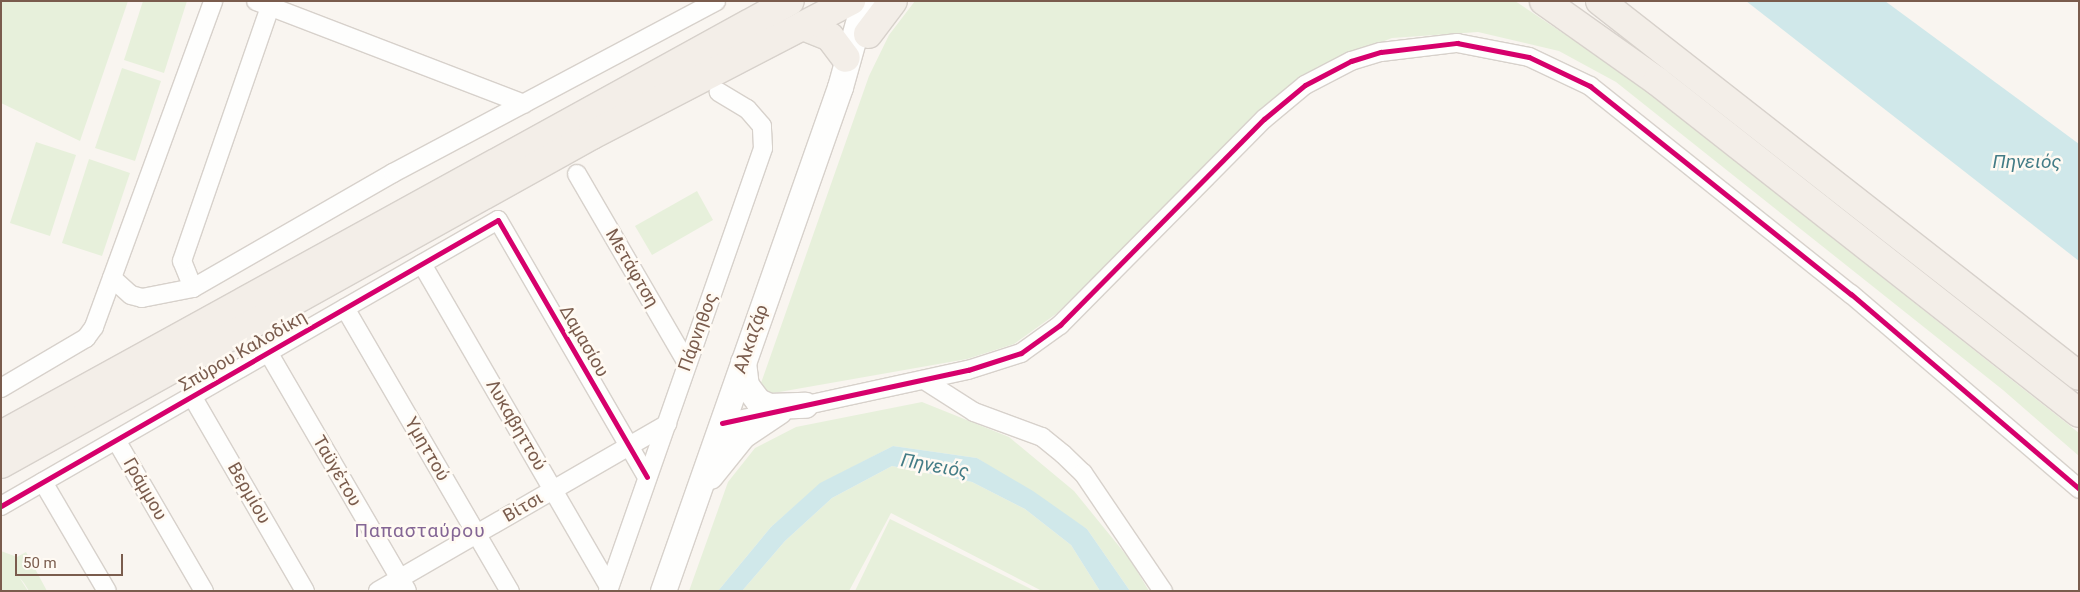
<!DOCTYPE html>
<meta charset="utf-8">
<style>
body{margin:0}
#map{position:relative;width:2080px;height:592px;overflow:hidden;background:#f9f5f0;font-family:Roboto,sans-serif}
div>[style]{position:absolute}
.green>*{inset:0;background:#e7f0db}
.water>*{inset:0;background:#d0e8ea}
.roads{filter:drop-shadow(1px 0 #d7d1cb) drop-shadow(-1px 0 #d7d1cb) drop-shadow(0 1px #d7d1cb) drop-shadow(0 -1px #d7d1cb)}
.street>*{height:18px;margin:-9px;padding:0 9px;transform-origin:9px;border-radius:9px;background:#fefefd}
.secondary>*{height:25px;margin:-12.5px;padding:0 12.5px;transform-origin:12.5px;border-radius:12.5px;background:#fefefd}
.primary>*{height:28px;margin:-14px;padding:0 14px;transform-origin:14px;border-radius:14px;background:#f3eee8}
.cycleway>*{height:5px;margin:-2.5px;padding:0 2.5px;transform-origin:2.5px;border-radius:2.5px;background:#d6006c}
span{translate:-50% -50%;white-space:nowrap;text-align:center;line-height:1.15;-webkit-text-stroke:5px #fffaf3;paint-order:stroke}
.street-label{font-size:18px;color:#7a5c4d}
.water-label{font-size:19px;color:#437c86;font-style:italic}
.neighbourhood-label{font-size:19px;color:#846695;letter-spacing:1px}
.frame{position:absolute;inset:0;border:2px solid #7a5c4d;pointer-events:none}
.scale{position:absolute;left:15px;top:554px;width:108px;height:22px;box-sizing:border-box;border:2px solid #7a5c4d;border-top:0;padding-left:6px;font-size:15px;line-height:18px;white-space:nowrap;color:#7a5c4d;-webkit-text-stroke:4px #fffaf3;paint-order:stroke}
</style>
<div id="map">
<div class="green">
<i style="clip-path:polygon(1px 1px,128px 1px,80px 141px,1px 103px)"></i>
<i style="clip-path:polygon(143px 1px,187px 1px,164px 73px,124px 60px)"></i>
<i style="clip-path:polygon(915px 1px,1515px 1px,1630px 78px,2079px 433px,2079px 456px,2003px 390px,1616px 82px,1559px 51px,1478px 32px,1392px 38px,1317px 67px,1269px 104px,1056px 314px,1014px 344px,967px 359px,768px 394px,761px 383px,869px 76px,889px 35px)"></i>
<i style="clip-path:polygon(122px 68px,161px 81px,135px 161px,95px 148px)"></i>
<i style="clip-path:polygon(36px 142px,76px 155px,50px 236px,10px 223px)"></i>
<i style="clip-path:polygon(89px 159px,130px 173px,102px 256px,62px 243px)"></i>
<i style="clip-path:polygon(697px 191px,713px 220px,652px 255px,635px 226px)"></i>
<i style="clip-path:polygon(922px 402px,1009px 437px,1074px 491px,1131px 561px,1149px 591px,1130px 591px,1087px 529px,977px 458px,893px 446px,820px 484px,771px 527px,718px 591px,689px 591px,728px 482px,755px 448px,796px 427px)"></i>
<i style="clip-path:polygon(892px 466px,972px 482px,1025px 509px,1071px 545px,1100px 591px,1042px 591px,891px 513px,849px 591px,742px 591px,785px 541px,832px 498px)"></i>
<i style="clip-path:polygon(890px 519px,1035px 591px,855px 591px)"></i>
<i style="clip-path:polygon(1px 551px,17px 557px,26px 552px,47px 591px,29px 591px,24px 583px,19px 577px,28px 591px,1px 591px)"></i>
</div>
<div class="water">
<i style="clip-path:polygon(1746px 1px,1885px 1px,2079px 144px,2079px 261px)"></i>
<i style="clip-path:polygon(893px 446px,977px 458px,1033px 491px,1087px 529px,1130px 591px,1100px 591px,1071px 545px,1025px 509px,972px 482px,892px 466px,832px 498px,785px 541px,742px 591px,718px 591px,771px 527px,820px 483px)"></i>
</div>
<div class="roads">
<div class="street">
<i style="left:256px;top:1px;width:287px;rotate:21deg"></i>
<i style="left:577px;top:174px;width:216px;rotate:59.8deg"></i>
<i style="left:422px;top:264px;width:372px;rotate:59.9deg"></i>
<i style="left:112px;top:278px;width:25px;rotate:42deg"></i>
<i style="left:131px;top:295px;width:11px;rotate:15deg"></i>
<i style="left:142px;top:298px;width:52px;rotate:-11.1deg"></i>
<i style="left:193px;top:288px;width:231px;rotate:-29.9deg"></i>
<i style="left:393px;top:173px;width:366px;rotate:-28deg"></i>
<i style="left:193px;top:288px;width:29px;rotate:-112deg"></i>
<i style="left:182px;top:261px;width:269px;rotate:-70.9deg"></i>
<i style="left:345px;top:308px;width:328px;rotate:59.8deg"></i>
<i style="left:268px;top:352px;width:276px;rotate:59.8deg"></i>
<i style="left:924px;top:380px;width:59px;rotate:32.6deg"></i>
<i style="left:974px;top:412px;width:72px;rotate:20.2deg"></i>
<i style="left:1042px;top:437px;width:27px;rotate:39deg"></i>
<i style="left:1063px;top:454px;width:28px;rotate:44deg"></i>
<i style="left:1083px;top:473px;width:143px;rotate:55.9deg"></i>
<i style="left:1px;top:388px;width:99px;rotate:-30.5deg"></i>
<i style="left:86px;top:338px;width:14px;rotate:-54deg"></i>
<i style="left:94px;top:327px;width:347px;rotate:-69.9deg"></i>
<i style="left:192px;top:396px;width:225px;rotate:59.9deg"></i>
<i style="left:793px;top:408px;width:179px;rotate:-12.3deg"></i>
<i style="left:968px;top:370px;width:56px;rotate:-17.8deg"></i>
<i style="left:1021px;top:353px;width:48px;rotate:-35.7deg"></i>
<i style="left:1060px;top:325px;width:290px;rotate:-45.3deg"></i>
<i style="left:1264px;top:119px;width:53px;rotate:-39.7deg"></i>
<i style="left:1305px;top:85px;width:52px;rotate:-27.6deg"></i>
<i style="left:1351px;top:61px;width:31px;rotate:-17deg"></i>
<i style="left:1381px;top:52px;width:77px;rotate:-6.8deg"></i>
<i style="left:1457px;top:43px;width:73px;rotate:11deg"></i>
<i style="left:1529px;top:57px;width:68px;rotate:25.4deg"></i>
<i style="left:1590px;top:86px;width:334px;rotate:38.6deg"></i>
<i style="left:1851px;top:294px;width:300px;rotate:40.5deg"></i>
<i style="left:722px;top:423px;width:47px;rotate:-11.1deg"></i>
<i style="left:116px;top:440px;width:175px;rotate:59.8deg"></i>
<i style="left:43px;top:482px;width:126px;rotate:59.6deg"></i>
<i style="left:1px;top:506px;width:573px;rotate:-29.92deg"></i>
<i style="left:498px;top:220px;width:297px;rotate:59.9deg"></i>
<i style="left:378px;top:591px;width:334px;rotate:-30deg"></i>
<i style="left:608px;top:591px;width:469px;rotate:-70.7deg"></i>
<i style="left:763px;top:148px;width:22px;rotate:-93deg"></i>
<i style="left:762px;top:126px;width:23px;rotate:-131deg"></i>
<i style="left:747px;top:109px;width:33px;rotate:-149deg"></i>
</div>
<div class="secondary">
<i style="left:743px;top:362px;width:23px;rotate:83deg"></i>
<i style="left:746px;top:385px;width:20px;rotate:53deg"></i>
<i style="left:758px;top:401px;width:12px;rotate:24deg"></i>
<i style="left:769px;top:406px;width:36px;rotate:-2deg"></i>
<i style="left:710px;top:476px;width:53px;rotate:-51.2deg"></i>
<i style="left:743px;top:435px;width:43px;rotate:-33.7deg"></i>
<i style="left:663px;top:591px;width:534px;rotate:-70.65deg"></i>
<i style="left:840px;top:87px;width:89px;rotate:-74.4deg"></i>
</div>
<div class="primary">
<i style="left:1544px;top:1px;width:138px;rotate:35.3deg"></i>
<i style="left:1657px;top:81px;width:537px;rotate:38.19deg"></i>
<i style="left:1600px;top:1px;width:608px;rotate:38.06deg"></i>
<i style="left:803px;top:26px;width:29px;rotate:22deg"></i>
<i style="left:830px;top:37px;width:26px;rotate:53deg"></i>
<i style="left:868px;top:34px;width:41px;rotate:-52.9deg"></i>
<i style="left:1px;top:435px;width:900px;rotate:-28.81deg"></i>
<i style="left:1px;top:464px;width:676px;rotate:-29.1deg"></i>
<i style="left:592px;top:135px;width:292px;rotate:-27.4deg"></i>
</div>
</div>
<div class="cycleway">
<i style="left:722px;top:423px;width:252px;rotate:-12.2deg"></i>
<i style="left:968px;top:370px;width:56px;rotate:-17.8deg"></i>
<i style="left:1021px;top:353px;width:48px;rotate:-35.7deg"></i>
<i style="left:1060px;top:325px;width:290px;rotate:-45.3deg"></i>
<i style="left:1264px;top:119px;width:53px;rotate:-39.7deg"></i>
<i style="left:1305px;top:85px;width:52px;rotate:-27.6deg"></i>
<i style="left:1351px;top:61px;width:31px;rotate:-17deg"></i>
<i style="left:1381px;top:52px;width:77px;rotate:-6.8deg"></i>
<i style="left:1457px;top:43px;width:73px;rotate:11deg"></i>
<i style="left:1529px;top:57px;width:68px;rotate:25.4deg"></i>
<i style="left:1590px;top:86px;width:334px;rotate:38.6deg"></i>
<i style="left:1851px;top:294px;width:300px;rotate:40.5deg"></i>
<i style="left:1px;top:506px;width:573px;rotate:-29.92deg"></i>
<i style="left:498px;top:220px;width:297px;rotate:59.9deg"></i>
</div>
<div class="street-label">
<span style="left:632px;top:268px;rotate:60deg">Μετάφτση</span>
<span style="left:698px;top:332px;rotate:-70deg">Πάρνηθος</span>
<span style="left:751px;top:339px;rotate:-71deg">Αλκαζάρ</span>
<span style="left:584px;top:341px;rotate:60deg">Δαμασίου</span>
<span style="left:243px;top:351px;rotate:-30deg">Σπύρου Καλοδίκη</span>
<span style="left:516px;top:425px;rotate:60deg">Λυκαβηττού</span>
<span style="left:427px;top:449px;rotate:60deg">Υμηττού</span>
<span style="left:337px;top:471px;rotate:60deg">Ταϋγέτου</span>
<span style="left:145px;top:489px;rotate:60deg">Γράμμου</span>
<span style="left:249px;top:493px;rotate:60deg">Βερμίου</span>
<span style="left:523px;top:507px;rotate:-30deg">Βίτσι</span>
</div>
<div class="water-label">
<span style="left:2027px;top:162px">Πηνειός</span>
<span style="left:935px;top:466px;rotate:10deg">Πηνειός</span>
</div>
<div class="neighbourhood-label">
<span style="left:420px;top:531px">Παπασταύρου</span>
</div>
<div class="frame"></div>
<div class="scale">50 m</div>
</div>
